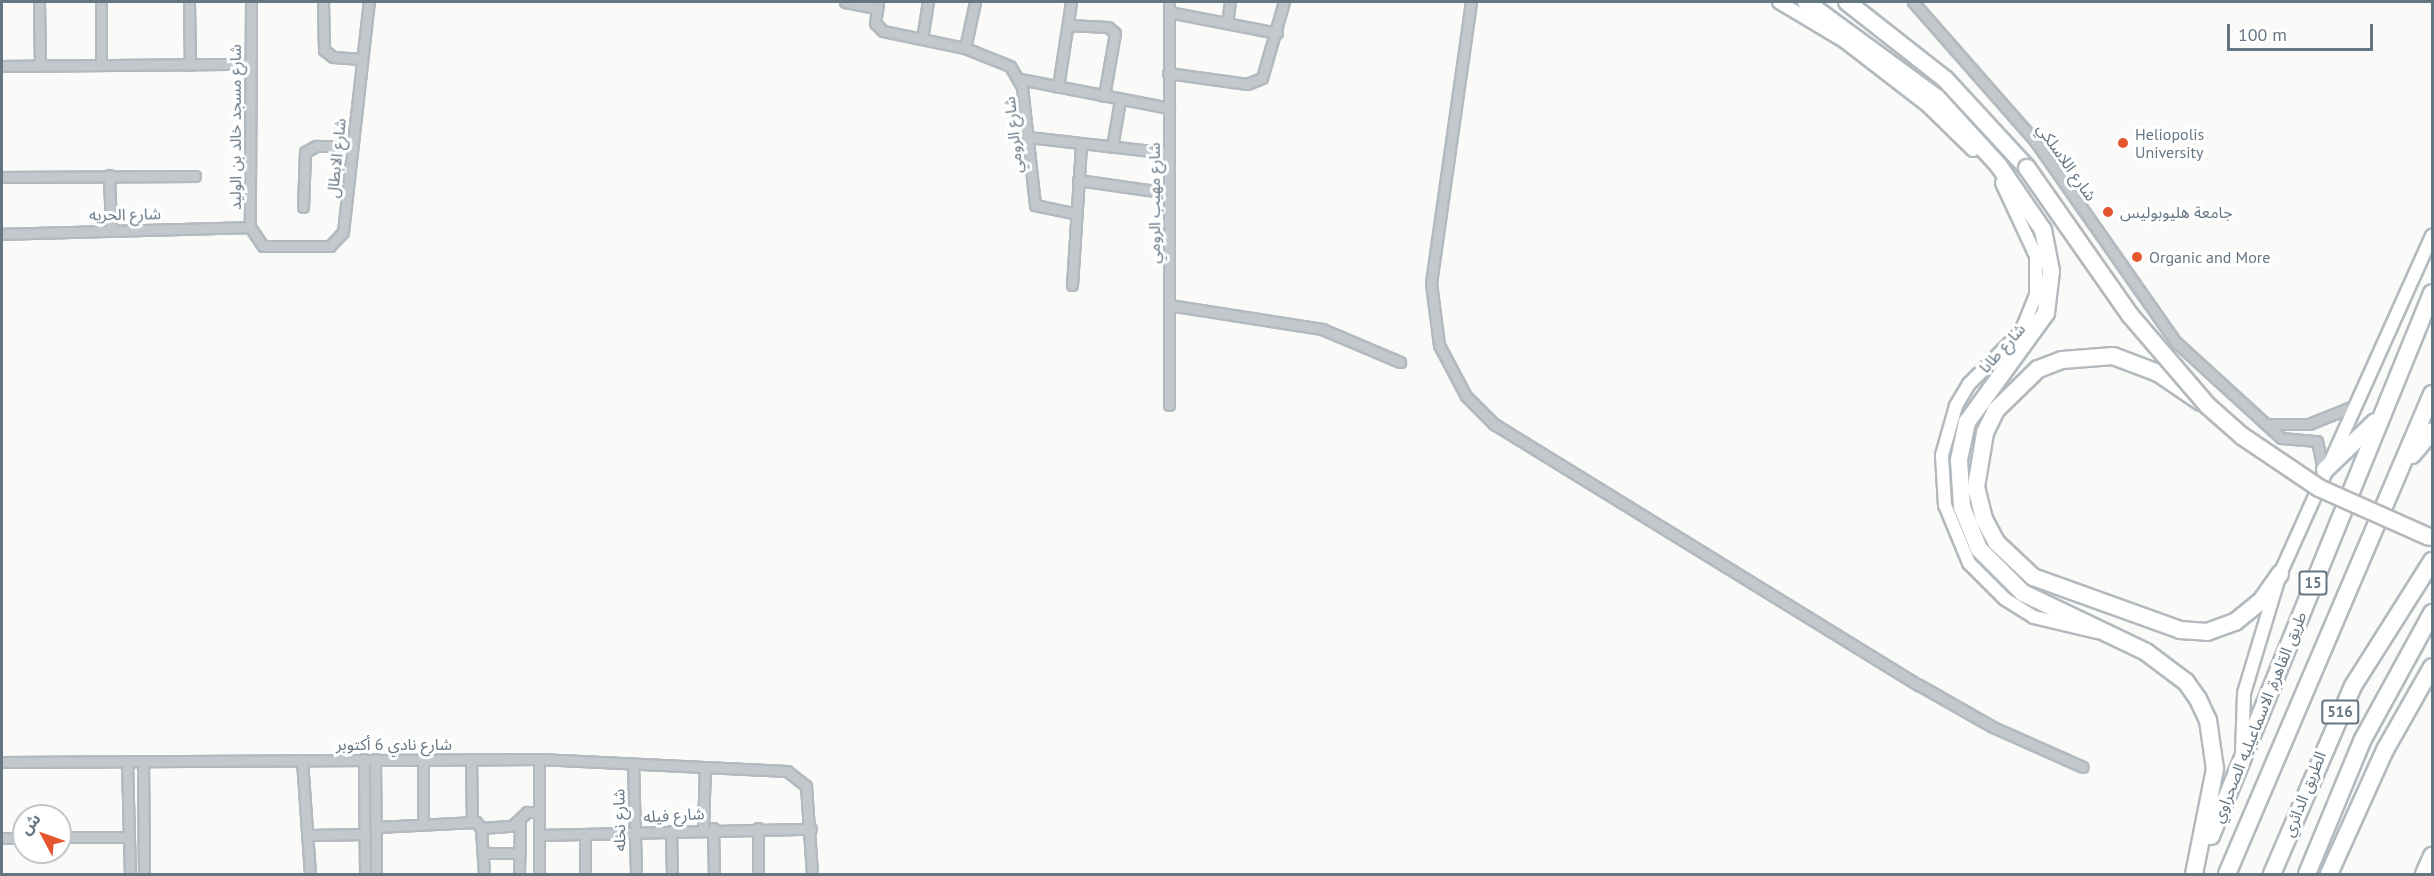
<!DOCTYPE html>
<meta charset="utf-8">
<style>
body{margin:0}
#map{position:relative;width:2434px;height:876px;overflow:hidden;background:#fafaf8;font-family:"PT Sans","Noto Sans Arabic",sans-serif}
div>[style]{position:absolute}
.roads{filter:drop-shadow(2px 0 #b3babf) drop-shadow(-2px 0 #b3babf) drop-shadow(0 2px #b3babf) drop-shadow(0 -2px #b3babf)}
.street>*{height:9px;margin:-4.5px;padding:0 4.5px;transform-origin:4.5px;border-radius:4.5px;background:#c3c8cc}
.secondary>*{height:12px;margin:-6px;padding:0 6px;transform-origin:6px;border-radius:6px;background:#fff}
.highway>*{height:16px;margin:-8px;padding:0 8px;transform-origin:8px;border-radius:8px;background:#fff}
.bridges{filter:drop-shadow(2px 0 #b4b9bd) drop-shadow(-2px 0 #b4b9bd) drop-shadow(0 2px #b4b9bd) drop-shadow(0 -2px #b4b9bd)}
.highway-bridge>*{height:16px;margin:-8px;padding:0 8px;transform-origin:8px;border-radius:8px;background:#fff}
.dots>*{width:16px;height:16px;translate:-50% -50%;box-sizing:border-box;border:3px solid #fff;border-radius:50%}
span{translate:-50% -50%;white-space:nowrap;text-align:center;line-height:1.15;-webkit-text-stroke:6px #fff;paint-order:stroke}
.shield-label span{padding:2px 4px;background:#fff;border:2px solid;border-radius:4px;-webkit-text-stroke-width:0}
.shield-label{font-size:15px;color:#657683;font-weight:700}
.street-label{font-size:16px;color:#657683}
.poi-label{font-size:16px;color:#657683}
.left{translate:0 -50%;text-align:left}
.frame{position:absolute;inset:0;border:3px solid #657683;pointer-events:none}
.north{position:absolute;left:12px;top:804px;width:60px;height:60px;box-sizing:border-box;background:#fff;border:2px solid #c1c8cd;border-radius:50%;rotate:311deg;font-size:16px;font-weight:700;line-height:24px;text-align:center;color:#657683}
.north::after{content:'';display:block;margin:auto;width:21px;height:27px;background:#e4572e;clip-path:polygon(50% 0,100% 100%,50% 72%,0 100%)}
.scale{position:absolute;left:2227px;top:24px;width:146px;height:27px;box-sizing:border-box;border:3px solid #657683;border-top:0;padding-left:8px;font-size:18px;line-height:21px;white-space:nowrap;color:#657683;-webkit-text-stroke:4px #fff;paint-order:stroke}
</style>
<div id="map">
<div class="roads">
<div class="street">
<i style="left:39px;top:2px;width:64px;rotate:89.1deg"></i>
<i style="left:189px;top:2px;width:63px;rotate:89.1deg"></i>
<i style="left:251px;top:2px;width:225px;rotate:90.3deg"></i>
<i style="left:250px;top:227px;width:23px;rotate:56deg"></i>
<i style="left:263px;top:246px;width:67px"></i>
<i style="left:330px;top:246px;width:19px;rotate:-47deg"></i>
<i style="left:343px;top:232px;width:231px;rotate:-83.6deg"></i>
<i style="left:323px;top:2px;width:48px;rotate:88.8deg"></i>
<i style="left:324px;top:50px;width:11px;rotate:38deg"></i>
<i style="left:333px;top:57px;width:29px;rotate:4deg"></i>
<i style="left:845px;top:2px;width:33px;rotate:11deg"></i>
<i style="left:878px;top:2px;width:21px;rotate:98deg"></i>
<i style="left:875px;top:23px;width:11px;rotate:45deg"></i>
<i style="left:883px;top:31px;width:84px;rotate:11.7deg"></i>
<i style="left:965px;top:48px;width:48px;rotate:21.8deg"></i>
<i style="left:1010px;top:66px;width:24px;rotate:60deg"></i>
<i style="left:1022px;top:87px;width:119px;rotate:83.7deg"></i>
<i style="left:1035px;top:205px;width:39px;rotate:12deg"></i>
<i style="left:1169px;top:2px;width:403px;rotate:90deg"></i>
<i style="left:1471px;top:2px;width:284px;rotate:98.1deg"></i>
<i style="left:1431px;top:283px;width:63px;rotate:82.6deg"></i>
<i style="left:1439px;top:345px;width:58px;rotate:62.1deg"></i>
<i style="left:1466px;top:396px;width:40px;rotate:45deg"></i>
<i style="left:1494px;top:424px;width:499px;rotate:31.6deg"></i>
<i style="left:1919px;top:685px;width:85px;rotate:29.6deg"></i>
<i style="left:1993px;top:727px;width:98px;rotate:24deg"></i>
<i style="left:1913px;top:2px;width:185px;rotate:48.7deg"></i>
<i style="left:2035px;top:141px;width:246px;rotate:55deg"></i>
<i style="left:2176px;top:342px;width:142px;rotate:42.4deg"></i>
<i style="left:2281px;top:438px;width:36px;rotate:5deg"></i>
<i style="left:2317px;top:441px;width:30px;rotate:78deg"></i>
<i style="left:1169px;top:12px;width:110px;rotate:11deg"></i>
<i style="left:1227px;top:23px;width:21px;rotate:-82deg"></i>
<i style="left:1068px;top:25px;width:40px;rotate:2.9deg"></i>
<i style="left:1108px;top:27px;width:9px;rotate:41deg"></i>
<i style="left:1115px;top:33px;width:64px;rotate:99.9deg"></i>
<i style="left:922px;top:39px;width:37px;rotate:-81deg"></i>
<i style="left:965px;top:48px;width:47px;rotate:-77.7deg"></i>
<i style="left:101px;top:65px;width:63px;rotate:-90deg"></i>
<i style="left:2px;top:66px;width:248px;rotate:-0.5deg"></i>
<i style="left:1168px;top:73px;width:80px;rotate:7.9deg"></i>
<i style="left:1247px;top:84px;width:16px;rotate:-22deg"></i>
<i style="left:1262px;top:78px;width:79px;rotate:-73.9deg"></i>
<i style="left:1020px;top:79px;width:152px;rotate:11deg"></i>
<i style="left:1058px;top:87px;width:86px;rotate:-81.3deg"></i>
<i style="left:1028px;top:137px;width:142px;rotate:6.5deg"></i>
<i style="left:1112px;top:147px;width:48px;rotate:-80.3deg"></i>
<i style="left:109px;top:175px;width:54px;rotate:87.9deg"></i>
<i style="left:2px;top:177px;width:193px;rotate:-0.3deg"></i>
<i style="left:1078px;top:180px;width:92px;rotate:8.1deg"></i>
<i style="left:303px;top:207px;width:55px;rotate:-87.9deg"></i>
<i style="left:305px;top:152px;width:13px;rotate:-29deg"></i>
<i style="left:316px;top:146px;width:36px"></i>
<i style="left:2px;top:234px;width:248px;rotate:-1.6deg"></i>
<i style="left:1072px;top:285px;width:141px;rotate:-86.3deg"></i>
<i style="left:1169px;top:305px;width:155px;rotate:8.9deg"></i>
<i style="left:1322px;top:329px;width:85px;rotate:22.9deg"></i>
<i style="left:2266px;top:424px;width:43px"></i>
<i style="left:2309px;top:424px;width:51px;rotate:-22deg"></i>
<i style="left:364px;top:759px;width:115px;rotate:89.5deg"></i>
<i style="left:375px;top:759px;width:115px;rotate:89.5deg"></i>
<i style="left:423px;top:759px;width:65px;rotate:90deg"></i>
<i style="left:471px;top:759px;width:63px;rotate:89.1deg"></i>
<i style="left:539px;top:759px;width:115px;rotate:90deg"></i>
<i style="left:302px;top:760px;width:114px;rotate:86deg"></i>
<i style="left:127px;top:761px;width:113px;rotate:88.5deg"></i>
<i style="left:143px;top:761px;width:113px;rotate:89.5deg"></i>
<i style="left:2px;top:762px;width:537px;rotate:-0.32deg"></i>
<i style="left:539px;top:759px;width:248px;rotate:2.8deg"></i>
<i style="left:787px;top:771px;width:24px;rotate:38deg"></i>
<i style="left:806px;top:786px;width:88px;rotate:86.1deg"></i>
<i style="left:633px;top:764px;width:110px;rotate:88.4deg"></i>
<i style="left:376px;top:827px;width:100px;rotate:-2.9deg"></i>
<i style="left:476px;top:822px;width:8px;rotate:50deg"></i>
<i style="left:481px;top:828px;width:46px;rotate:86.3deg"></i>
<i style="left:481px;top:828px;width:31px;rotate:-4deg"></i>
<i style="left:512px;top:826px;width:21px;rotate:-43deg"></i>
<i style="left:527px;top:812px;width:12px"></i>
<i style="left:713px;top:828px;width:46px;rotate:88.8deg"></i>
<i style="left:758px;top:828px;width:46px;rotate:90deg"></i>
<i style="left:703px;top:829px;width:62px;rotate:-88.2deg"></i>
<i style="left:671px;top:831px;width:43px;rotate:88.7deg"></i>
<i style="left:585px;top:834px;width:40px;rotate:90deg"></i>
<i style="left:310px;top:835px;width:55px;rotate:-1deg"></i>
<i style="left:539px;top:835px;width:272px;rotate:-1.3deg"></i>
<i style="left:60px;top:837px;width:69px"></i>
<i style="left:2px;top:838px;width:22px"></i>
<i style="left:483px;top:853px;width:37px"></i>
<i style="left:519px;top:874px;width:54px;rotate:-88.9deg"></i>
</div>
<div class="secondary">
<i style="left:1779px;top:2px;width:76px;rotate:31deg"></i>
<i style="left:1844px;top:41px;width:106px;rotate:37.7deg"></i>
<i style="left:1928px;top:106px;width:63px;rotate:44.4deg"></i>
<i style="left:2002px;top:183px;width:81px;rotate:65deg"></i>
<i style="left:2036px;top:256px;width:39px;rotate:90deg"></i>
<i style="left:2036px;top:295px;width:40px;rotate:112deg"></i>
<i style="left:2021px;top:332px;width:74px;rotate:135deg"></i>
<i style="left:1969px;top:384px;width:26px;rotate:121deg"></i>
<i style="left:1956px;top:406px;width:51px;rotate:105.9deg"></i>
<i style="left:1942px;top:455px;width:50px;rotate:86.6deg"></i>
<i style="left:1945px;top:505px;width:63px;rotate:67.5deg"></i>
<i style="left:1969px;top:563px;width:51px;rotate:45deg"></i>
<i style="left:2005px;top:599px;width:34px;rotate:32deg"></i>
<i style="left:2034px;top:617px;width:65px;rotate:13.4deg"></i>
<i style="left:2242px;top:754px;width:61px;rotate:-88.1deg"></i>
<i style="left:2244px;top:693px;width:124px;rotate:-73.2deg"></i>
<i style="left:2280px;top:574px;width:371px;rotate:-65.8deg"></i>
</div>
<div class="highway">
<i style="left:1806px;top:2px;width:162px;rotate:36.2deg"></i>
<i style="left:1937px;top:98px;width:92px;rotate:47.6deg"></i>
<i style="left:1999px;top:166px;width:78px;rotate:55.5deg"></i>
<i style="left:2043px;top:230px;width:42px;rotate:79deg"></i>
<i style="left:2051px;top:271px;width:42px;rotate:96.8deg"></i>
<i style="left:2046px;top:313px;width:135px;rotate:125.9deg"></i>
<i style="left:1967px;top:422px;width:39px;rotate:102deg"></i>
<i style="left:1959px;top:460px;width:47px;rotate:86.3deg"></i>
<i style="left:1962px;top:507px;width:45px;rotate:68deg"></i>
<i style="left:1979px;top:549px;width:62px;rotate:45deg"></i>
<i style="left:2023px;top:593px;width:136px;rotate:25.6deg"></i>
<i style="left:2146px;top:652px;width:50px;rotate:36.9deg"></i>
<i style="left:2186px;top:682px;width:21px;rotate:55deg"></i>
<i style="left:2198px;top:699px;width:23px;rotate:65deg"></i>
<i style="left:2208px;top:720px;width:49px;rotate:81.9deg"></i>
<i style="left:2215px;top:769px;width:107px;rotate:101.3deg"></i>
<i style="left:1847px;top:2px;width:125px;rotate:38.2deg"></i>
<i style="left:1945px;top:79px;width:121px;rotate:47.3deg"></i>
<i style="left:2201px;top:402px;width:52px;rotate:-146deg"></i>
<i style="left:2158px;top:373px;width:48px;rotate:-159.3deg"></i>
<i style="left:2113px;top:356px;width:51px;rotate:175.5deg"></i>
<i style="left:2062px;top:360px;width:26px;rotate:159deg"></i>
<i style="left:2038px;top:369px;width:59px;rotate:135.7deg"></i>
<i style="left:1996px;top:410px;width:25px;rotate:116deg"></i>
<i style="left:1985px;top:433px;width:55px;rotate:99.5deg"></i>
<i style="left:1976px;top:487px;width:33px;rotate:76deg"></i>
<i style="left:1984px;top:519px;width:26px;rotate:62deg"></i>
<i style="left:1996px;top:542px;width:51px;rotate:43.4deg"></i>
<i style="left:2033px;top:577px;width:156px;rotate:19.8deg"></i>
<i style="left:2180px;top:630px;width:27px;rotate:4deg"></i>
<i style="left:2207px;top:632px;width:30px;rotate:-20deg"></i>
<i style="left:2235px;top:622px;width:33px;rotate:-39deg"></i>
<i style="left:2261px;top:601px;width:33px;rotate:-55deg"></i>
<i style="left:2412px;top:455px;width:31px;rotate:-50deg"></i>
<i style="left:2325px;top:470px;width:69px;rotate:-43.8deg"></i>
<i style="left:2211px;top:836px;width:586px;rotate:-67.85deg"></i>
<i style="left:2227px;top:874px;width:522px;rotate:-66.87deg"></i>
<i style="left:2272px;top:874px;width:205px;rotate:-66.7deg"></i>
<i style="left:2353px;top:686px;width:148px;rotate:-57.7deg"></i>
<i style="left:2307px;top:874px;width:144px;rotate:-67.5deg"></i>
<i style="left:2362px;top:741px;width:146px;rotate:-61.3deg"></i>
<i style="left:2329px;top:874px;width:136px;rotate:-65.7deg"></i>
<i style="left:2385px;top:750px;width:95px;rotate:-60.5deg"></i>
<i style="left:2424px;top:874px;width:20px;rotate:-66deg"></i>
</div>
</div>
<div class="bridges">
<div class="highway-bridge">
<i style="left:2027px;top:168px;width:179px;rotate:55deg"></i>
<i style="left:2130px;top:315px;width:120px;rotate:49.4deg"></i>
<i style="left:2208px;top:406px;width:45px;rotate:41.4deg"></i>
<i style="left:2242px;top:436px;width:93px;rotate:34deg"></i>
<i style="left:2319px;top:488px;width:120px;rotate:24deg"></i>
</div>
</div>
<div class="dots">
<i style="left:2123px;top:143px;background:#e4572e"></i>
<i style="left:2108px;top:212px;background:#e4572e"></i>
<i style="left:2137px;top:257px;background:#e4572e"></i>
</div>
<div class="shield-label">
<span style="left:2313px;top:583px">15</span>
<span style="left:2340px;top:712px">516</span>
</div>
<div class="street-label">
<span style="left:235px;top:127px;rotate:-90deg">شارع مسجد خالد بن الوليد</span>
<span style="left:1013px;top:135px;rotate:-96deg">شارع الرومي</span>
<span style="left:336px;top:158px;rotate:-84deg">شارع الابطال</span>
<span style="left:2067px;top:162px;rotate:55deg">شارع اللاسلكي</span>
<span style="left:1154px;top:203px;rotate:-90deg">شارع مهيب الرومي</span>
<span style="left:125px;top:214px;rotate:-1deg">شارع الحريه</span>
<span style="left:2002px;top:348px;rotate:-48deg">شارع طابا</span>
<span style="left:2259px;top:717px;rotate:-68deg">طريق القاهرة, الاسماعيليه الصحراوي</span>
<span style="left:394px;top:744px">شارع نادي 6 أكتوبر</span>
<span style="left:2304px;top:794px;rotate:-68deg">الطريق الدائري</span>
<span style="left:674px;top:815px;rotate:-3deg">شارع فيله</span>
<span style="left:619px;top:820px;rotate:-91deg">شارع نخله</span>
</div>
<div class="poi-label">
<span class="left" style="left:2135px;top:143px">Heliopolis<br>University</span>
<span class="left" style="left:2120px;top:212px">جامعة هليوبوليس</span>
<span class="left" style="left:2149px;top:257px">Organic and More</span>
</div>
<div class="frame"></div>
<div class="north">ش</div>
<div class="scale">100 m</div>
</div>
